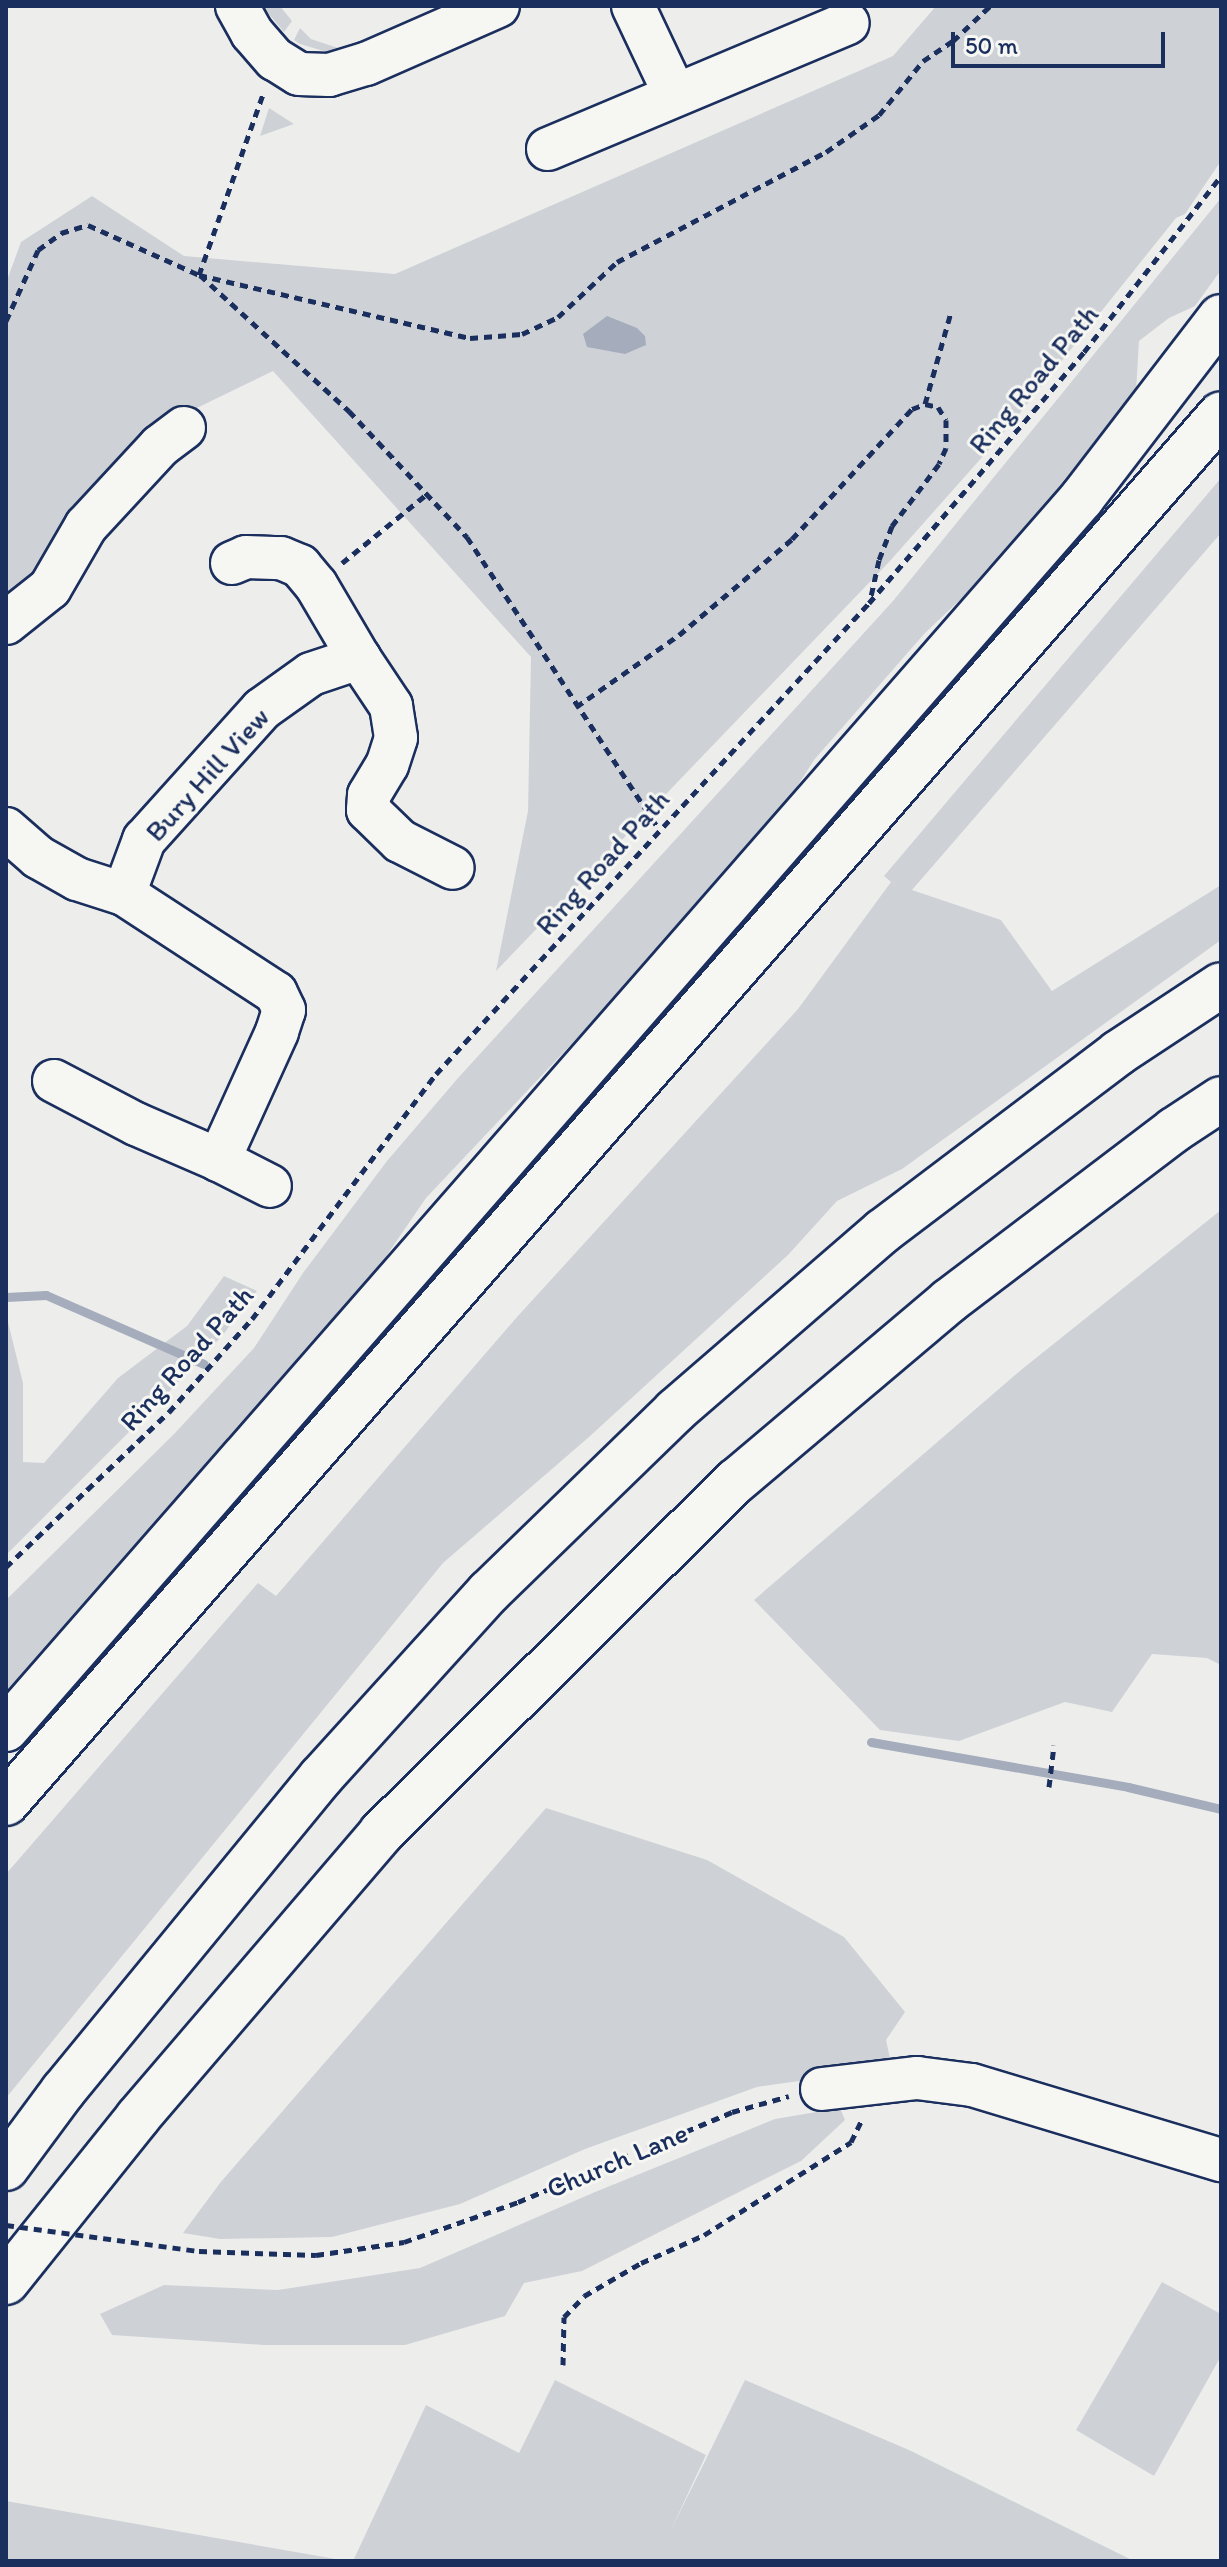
<!DOCTYPE html>
<style>
body{margin:0}
#map{position:relative;width:1227px;height:2567px;overflow:hidden;background:#edeeec;font-family:Itim,sans-serif}
div>[style]{position:absolute}
.green>*{inset:0;background:#ced2d7}
.water>*{inset:0;background:#a5acbc}
.stream>*{height:9px;margin:-4.5px;padding:0 4.5px;transform-origin:4.5px;border-radius:4.5px;background:#a5acbc}
.path>*{height:5px;margin-top:-2.5px;transform-origin:0;background:repeating-linear-gradient(90deg,#1b2f5e 0 8px,transparent 0 14px)}
.roads{filter:drop-shadow(2px 0 #1b2f5e) drop-shadow(-2px 0 #1b2f5e) drop-shadow(0 2px #1b2f5e) drop-shadow(0 -2px #1b2f5e)}
.minor>*{height:42px;margin:-21px;padding:0 21px;transform-origin:21px;border-radius:21px;background:#f6f6f2}
.highway>*{height:44px;margin:-22px;padding:0 22px;transform-origin:22px;border-radius:22px;background:#f6f6f2}
.path-bridge>*{height:5px;margin-top:-2.5px;transform-origin:0;background:repeating-linear-gradient(90deg,#1b2f5e 0 8px,transparent 0 14px)}
span{translate:-50% -50%;white-space:nowrap;text-align:center;line-height:1.15;-webkit-text-stroke:6px #f6f6f2;paint-order:stroke}
.street-label{font-size:28px;color:#1b2f5e}
.frame{position:absolute;inset:0;border:8px solid #1b2f5e;pointer-events:none}
.scale{position:absolute;left:951px;top:32px;width:214px;height:36px;box-sizing:border-box;border:4px solid #1b2f5e;border-top:0;padding-left:10px;font-size:24px;line-height:28px;white-space:nowrap;color:#1b2f5e;-webkit-text-stroke:6px #f6f6f2;paint-order:stroke}
</style>
<div id="map">
<div class="green">
<i style="clip-path:polygon(262px 6px,280px 6px,292px 21px,284px 32px)"></i>
<i style="clip-path:polygon(936px 6px,1221px 6px,1221px 161px,1185px 214px,1176px 218px,1008px 428px,889px 562px,496px 971px,528px 811px,531px 657px,273px 371px,170px 421px,32px 587px,6px 608px,6px 283px,21px 242px,92px 196px,184px 256px,395px 274px,893px 56px)"></i>
<i style="clip-path:polygon(300px 28px,311px 39px,347px 51px,330px 53px,300px 44px,294px 40px)"></i>
<i style="clip-path:polygon(269px 108px,294px 124px,260px 136px)"></i>
<i style="clip-path:polygon(1221px 198px,1221px 270px,1195px 306px,1169px 318px,1139px 341px,1136px 392px,1114px 422px,985px 576px,924px 634px,814px 760px,775px 821px,714px 893px,426px 1198px,378px 1268px,332px 1325px,6px 1697px,6px 1600px,174px 1434px,254px 1348px,303px 1273px,387px 1161px,458px 1078px,893px 601px)"></i>
<i style="clip-path:polygon(1221px 478px,1221px 533px,912px 890px,1001px 920px,1052px 991px,1221px 885px,1221px 940px,902px 1169px,837px 1201px,788px 1255px,589px 1437px,443px 1563px,6px 2098px,6px 1874px,258px 1583px,276px 1596px,517px 1317px,798px 1009px,891px 882px,884px 876px)"></i>
<i style="clip-path:polygon(1221px 1210px,1221px 1665px,1207px 1658px,1152px 1654px,1112px 1712px,1065px 1702px,959px 1741px,880px 1730px,754px 1600px,1021px 1370px)"></i>
<i style="clip-path:polygon(224px 1276px,257px 1291px,222px 1336px,162px 1399px,6px 1555px,6px 1314px,23px 1383px,23px 1462px,44px 1463px,118px 1378px,187px 1326px)"></i>
<i style="clip-path:polygon(546px 1808px,707px 1860px,844px 1937px,905px 2012px,886px 2040px,892px 2068px,757px 2087px,585px 2149px,460px 2204px,332px 2237px,220px 2239px,183px 2233px,220px 2183px)"></i>
<i style="clip-path:polygon(840px 2108px,845px 2120px,801px 2161px,582px 2271px,524px 2283px,505px 2316px,405px 2345px,264px 2345px,112px 2335px,100px 2314px,164px 2285px,278px 2290px,420px 2268px,595px 2192px,775px 2119px)"></i>
<i style="clip-path:polygon(1162px 2282px,1221px 2314px,1221px 2356px,1154px 2476px,1076px 2430px)"></i>
<i style="clip-path:polygon(555px 2380px,706px 2455px,670px 2532px,745px 2380px,909px 2450px,1134px 2561px,353px 2561px,426px 2405px,519px 2453px)"></i>
<i style="clip-path:polygon(6px 2501px,347px 2561px,6px 2561px)"></i>
</div>
<div class="water">
<i style="clip-path:polygon(607px 316px,637px 328px,645px 336px,646px 345px,625px 354px,587px 347px,583px 334px)"></i>
</div>
<div class="stream">
<i style="left:6px;top:1297px;width:40px;rotate:-2.9deg"></i>
<i style="left:46px;top:1295px;width:172px;rotate:23.6deg"></i>
<i style="left:871px;top:1742px;width:261px;rotate:9.9deg"></i>
<i style="left:1128px;top:1787px;width:96px;rotate:13.3deg"></i>
</div>
<div class="path">
<i style="left:199px;top:275px;width:195px;rotate:-70.5deg"></i>
<i style="left:200px;top:275px;width:202px;rotate:42.4deg"></i>
<i style="left:349px;top:411px;width:173px;rotate:46.9deg"></i>
<i style="left:467px;top:537px;width:349px;rotate:56.7deg"></i>
<i style="left:6px;top:321px;width:78px;rotate:-65.7deg"></i>
<i style="left:38px;top:250px;width:29px;rotate:-36deg"></i>
<i style="left:61px;top:233px;width:28px;rotate:-17deg"></i>
<i style="left:88px;top:225px;width:122px;rotate:24.2deg"></i>
<i style="left:199px;top:275px;width:278px;rotate:13.1deg"></i>
<i style="left:470px;top:338px;width:52px;rotate:-4.4deg"></i>
<i style="left:522px;top:334px;width:40px;rotate:-25deg"></i>
<i style="left:558px;top:317px;width:81px;rotate:-43deg"></i>
<i style="left:617px;top:262px;width:236px;rotate:-27.8deg"></i>
<i style="left:826px;top:152px;width:65px;rotate:-34.9deg"></i>
<i style="left:879px;top:115px;width:70px;rotate:-50.8deg"></i>
<i style="left:923px;top:61px;width:36px;rotate:-34deg"></i>
<i style="left:953px;top:41px;width:51px;rotate:-43.4deg"></i>
<i style="left:925px;top:404px;width:96px;rotate:-74.2deg"></i>
<i style="left:342px;top:563px;width:111px;rotate:-39.1deg"></i>
<i style="left:576px;top:707px;width:126px;rotate:-35deg"></i>
<i style="left:679px;top:635px;width:148px;rotate:-40.3deg"></i>
<i style="left:792px;top:539px;width:177px;rotate:-47.3deg"></i>
<i style="left:912px;top:409px;width:14px;rotate:-21deg"></i>
<i style="left:925px;top:404px;width:13px;rotate:13deg"></i>
<i style="left:938px;top:407px;width:15px;rotate:58deg"></i>
<i style="left:946px;top:420px;width:28px;rotate:90deg"></i>
<i style="left:946px;top:448px;width:17px;rotate:114deg"></i>
<i style="left:939px;top:464px;width:78px;rotate:127.2deg"></i>
<i style="left:892px;top:526px;width:36px;rotate:111deg"></i>
<i style="left:879px;top:560px;width:42px;rotate:102.4deg"></i>
<i style="left:6px;top:1567px;width:225px;rotate:-43.6deg"></i>
<i style="left:169px;top:1412px;width:125px;rotate:-48.3deg"></i>
<i style="left:252px;top:1319px;width:306px;rotate:-53.1deg"></i>
<i style="left:436px;top:1074px;width:640px;rotate:-47.41deg"></i>
<i style="left:869px;top:603px;width:330px;rotate:-49.4deg"></i>
<i style="left:1084px;top:352px;width:223px;rotate:-52.1deg"></i>
<i style="left:1049px;top:1787px;width:42px;rotate:-83.2deg"></i>
<i style="left:199px;top:2251px;width:117px;rotate:2deg"></i>
<i style="left:316px;top:2255px;width:89px;rotate:-8.4deg"></i>
<i style="left:404px;top:2242px;width:121px;rotate:-19.3deg"></i>
<i style="left:518px;top:2202px;width:232px;rotate:-22.8deg"></i>
<i style="left:732px;top:2112px;width:59px;rotate:-15.7deg"></i>
<i style="left:563px;top:2365px;width:48px;rotate:-88.8deg"></i>
<i style="left:564px;top:2317px;width:29px;rotate:-46deg"></i>
<i style="left:584px;top:2296px;width:66px;rotate:-30.1deg"></i>
<i style="left:641px;top:2263px;width:69px;rotate:-24deg"></i>
<i style="left:704px;top:2235px;width:174px;rotate:-32.3deg"></i>
<i style="left:851px;top:2142px;width:25px;rotate:-64deg"></i>
</div>
<div class="roads">
<div class="minor">
<i style="left:237px;top:6px;width:31px;rotate:61deg"></i>
<i style="left:252px;top:33px;width:35px;rotate:49deg"></i>
<i style="left:275px;top:59px;width:28px;rotate:32deg"></i>
<i style="left:299px;top:74px;width:30px;rotate:2deg"></i>
<i style="left:329px;top:75px;width:39px;rotate:-17deg"></i>
<i style="left:366px;top:64px;width:144px;rotate:-23.7deg"></i>
<i style="left:633px;top:6px;width:98px;rotate:64.7deg"></i>
<i style="left:548px;top:149px;width:325px;rotate:-22.8deg"></i>
<i style="left:232px;top:563px;width:15px;rotate:-23deg"></i>
<i style="left:246px;top:557px;width:35px;rotate:2deg"></i>
<i style="left:281px;top:558px;width:21px;rotate:23deg"></i>
<i style="left:300px;top:566px;width:25px;rotate:50deg"></i>
<i style="left:316px;top:585px;width:85px;rotate:59.5deg"></i>
<i style="left:6px;top:623px;width:56px;rotate:-38.5deg"></i>
<i style="left:50px;top:588px;width:72px;rotate:-59.9deg"></i>
<i style="left:86px;top:526px;width:109px;rotate:-47.2deg"></i>
<i style="left:160px;top:446px;width:30px;rotate:-37deg"></i>
<i style="left:6px;top:829px;width:43px;rotate:41.2deg"></i>
<i style="left:38px;top:857px;width:45px;rotate:29.4deg"></i>
<i style="left:77px;top:879px;width:49px;rotate:17.7deg"></i>
<i style="left:124px;top:894px;width:181px;rotate:33.1deg"></i>
<i style="left:276px;top:993px;width:19px;rotate:65deg"></i>
<i style="left:284px;top:1010px;width:23px;rotate:108deg"></i>
<i style="left:277px;top:1032px;width:141px;rotate:114.4deg"></i>
<i style="left:219px;top:1160px;width:57px;rotate:27deg"></i>
<i style="left:124px;top:894px;width:58px;rotate:-69.7deg"></i>
<i style="left:144px;top:840px;width:176px;rotate:-48deg"></i>
<i style="left:262px;top:709px;width:60px;rotate:-35.5deg"></i>
<i style="left:311px;top:674px;width:51px;rotate:-18.4deg"></i>
<i style="left:359px;top:658px;width:58px;rotate:56.3deg"></i>
<i style="left:391px;top:706px;width:32px;rotate:81deg"></i>
<i style="left:396px;top:738px;width:28px;rotate:108deg"></i>
<i style="left:387px;top:765px;width:35px;rotate:121deg"></i>
<i style="left:369px;top:795px;width:15px;rotate:94deg"></i>
<i style="left:368px;top:810px;width:45px;rotate:44.1deg"></i>
<i style="left:400px;top:841px;width:59px;rotate:27deg"></i>
<i style="left:54px;top:1081px;width:93px;rotate:27.7deg"></i>
<i style="left:136px;top:1124px;width:90px;rotate:23.4deg"></i>
<i style="left:822px;top:2089px;width:96px;rotate:-6.6deg"></i>
<i style="left:917px;top:2078px;width:55px;rotate:7.3deg"></i>
<i style="left:972px;top:2085px;width:260px;rotate:16.8deg"></i>
</div>
<div class="highway">
<i style="left:6px;top:1729px;width:1635px;rotate:-48.84deg"></i>
<i style="left:1082px;top:498px;width:228px;rotate:-52.5deg"></i>
<i style="left:6px;top:1803px;width:1845px;rotate:-48.82deg"></i>
<i style="left:6px;top:2168px;width:96px;rotate:-53.5deg"></i>
<i style="left:63px;top:2091px;width:406px;rotate:-50.6deg"></i>
<i style="left:321px;top:1777px;width:250px;rotate:-47.8deg"></i>
<i style="left:489px;top:1592px;width:260px;rotate:-44.2deg"></i>
<i style="left:675px;top:1411px;width:275px;rotate:-40.9deg"></i>
<i style="left:883px;top:1231px;width:295px;rotate:-37.1deg"></i>
<i style="left:1118px;top:1053px;width:123px;rotate:-33.4deg"></i>
<i style="left:6px;top:2282px;width:211px;rotate:-51.3deg"></i>
<i style="left:138px;top:2117px;width:374px;rotate:-49.4deg"></i>
<i style="left:381px;top:1833px;width:500px;rotate:-44.8deg"></i>
<i style="left:736px;top:1481px;width:279px;rotate:-40.2deg"></i>
<i style="left:949px;top:1301px;width:283px;rotate:-37.2deg"></i>
<i style="left:1174px;top:1130px;width:56px;rotate:-33.4deg"></i>
</div>
</div>
<div class="path-bridge">
<i style="left:6px;top:2225px;width:195px;rotate:7.7deg"></i>
</div>
<div class="street-label">
<span style="left:1033px;top:379px;rotate:-50deg">Ring Road Path</span>
<span style="left:207px;top:774px;rotate:-48deg">Bury Hill View</span>
<span style="left:602px;top:862px;rotate:-48deg">Ring Road Path</span>
<span style="left:186px;top:1358px;rotate:-48deg">Ring Road Path</span>
<span style="left:617px;top:2160px;rotate:-23deg">Church Lane</span>
</div>
<div class="frame"></div>
<div class="scale">50 m</div>
</div>
